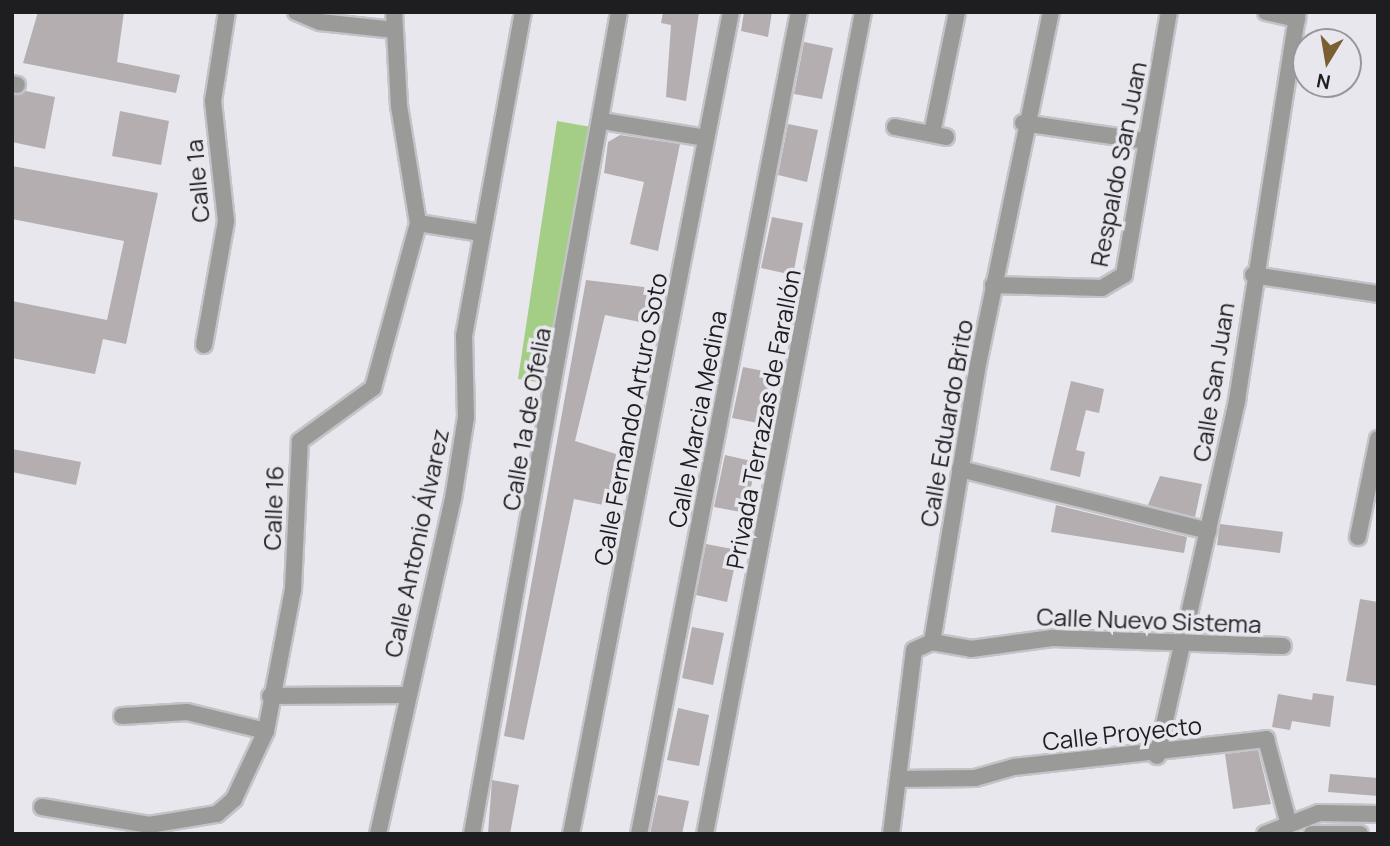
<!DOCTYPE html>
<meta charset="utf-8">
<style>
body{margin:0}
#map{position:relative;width:1390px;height:846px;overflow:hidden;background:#e7e7ed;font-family:Manrope,sans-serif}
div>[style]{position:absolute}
.green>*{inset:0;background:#a4ce86}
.building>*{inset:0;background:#b4aeb1}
.roads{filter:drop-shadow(2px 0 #c3c3c8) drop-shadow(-2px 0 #c3c3c8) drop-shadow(0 2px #c3c3c8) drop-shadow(0 -2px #c3c3c8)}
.minor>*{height:16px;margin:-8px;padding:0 8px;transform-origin:8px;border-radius:8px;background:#9a9a98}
span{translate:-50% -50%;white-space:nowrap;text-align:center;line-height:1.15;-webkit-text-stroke:7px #e7e7ed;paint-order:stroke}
.street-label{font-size:24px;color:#1e1e20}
.frame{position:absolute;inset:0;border:14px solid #1e1e20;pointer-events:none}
.north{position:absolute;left:1292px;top:28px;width:70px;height:70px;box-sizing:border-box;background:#e7e7ed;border:2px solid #97979b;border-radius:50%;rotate:191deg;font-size:19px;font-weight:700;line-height:28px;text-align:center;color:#1e1e20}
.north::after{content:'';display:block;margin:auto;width:24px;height:32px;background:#7b5f32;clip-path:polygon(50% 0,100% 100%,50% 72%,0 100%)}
</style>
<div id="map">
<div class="green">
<i style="clip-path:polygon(557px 121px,591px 127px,550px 384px,518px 379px)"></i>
</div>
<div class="building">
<i style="clip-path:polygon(38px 12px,124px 12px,117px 62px,180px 75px,176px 93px,23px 63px)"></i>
<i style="clip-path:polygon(663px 12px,699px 12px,686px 101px,666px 97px,671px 25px,661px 23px)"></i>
<i style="clip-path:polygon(744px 12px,772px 12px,768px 37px,741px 31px)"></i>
<i style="clip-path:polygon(804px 42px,833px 48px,822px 99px,794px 94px)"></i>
<i style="clip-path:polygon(26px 91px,55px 97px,45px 149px,12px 142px,14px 95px)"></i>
<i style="clip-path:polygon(120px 111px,169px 121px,161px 165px,112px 156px)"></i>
<i style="clip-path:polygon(788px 124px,818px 130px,807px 182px,778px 175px)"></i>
<i style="clip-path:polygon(620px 135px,680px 144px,658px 251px,630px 244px,644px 182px,604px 173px,608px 142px)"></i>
<i style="clip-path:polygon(12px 166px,158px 193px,126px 344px,103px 339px,95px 374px,12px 358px,12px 301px,107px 320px,124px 241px,12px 219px)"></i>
<i style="clip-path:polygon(772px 217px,803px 223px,793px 275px,761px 268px)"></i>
<i style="clip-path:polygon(586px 280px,652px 288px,645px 323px,605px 315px,575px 441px,616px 454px,612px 483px,608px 506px,574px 499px,524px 740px,504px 736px)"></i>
<i style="clip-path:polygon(743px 367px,774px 373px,763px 424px,732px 418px)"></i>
<i style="clip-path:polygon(1071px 381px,1104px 389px,1099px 413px,1086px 410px,1076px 450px,1085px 452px,1080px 477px,1050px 470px)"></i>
<i style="clip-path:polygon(12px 449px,81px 462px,76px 485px,12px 472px)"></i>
<i style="clip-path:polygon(725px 455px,756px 462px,746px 513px,714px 507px)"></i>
<i style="clip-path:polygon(1160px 476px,1202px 484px,1195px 517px,1148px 505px)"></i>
<i style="clip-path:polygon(1056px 505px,1187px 537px,1184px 553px,1051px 532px)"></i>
<i style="clip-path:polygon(1220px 524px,1283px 532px,1280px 553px,1217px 545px)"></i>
<i style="clip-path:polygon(706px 544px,738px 550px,727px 602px,696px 595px)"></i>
<i style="clip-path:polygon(1360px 599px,1378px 602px,1378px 686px,1346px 681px)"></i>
<i style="clip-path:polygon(1199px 618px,1248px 620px,1248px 634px,1196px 632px)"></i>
<i style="clip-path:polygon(692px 627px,724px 633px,713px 685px,682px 678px)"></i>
<i style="clip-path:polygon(1313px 693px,1334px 696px,1330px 727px,1292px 721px,1290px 730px,1272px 727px,1278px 694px,1312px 700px)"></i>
<i style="clip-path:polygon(678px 708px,709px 715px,699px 766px,667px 760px)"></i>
<i style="clip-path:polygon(1258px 750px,1271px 804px,1233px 809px,1225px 754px)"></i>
<i style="clip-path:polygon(1330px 774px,1378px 778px,1378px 796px,1328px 792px)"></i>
<i style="clip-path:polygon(492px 780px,519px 785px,510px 834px,488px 834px)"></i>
<i style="clip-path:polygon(658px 795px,689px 801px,682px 834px,650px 834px)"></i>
</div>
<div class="roads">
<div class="minor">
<i style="left:296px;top:12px;width:26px;rotate:23deg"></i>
<i style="left:320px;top:22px;width:75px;rotate:6.1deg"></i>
<i style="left:1266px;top:12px;width:32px;rotate:13deg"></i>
<i style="left:12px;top:84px;width:5px;rotate:11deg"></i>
<i style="left:602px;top:121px;width:105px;rotate:9.3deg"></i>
<i style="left:1023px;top:123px;width:125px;rotate:8.3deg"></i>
<i style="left:895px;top:127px;width:52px;rotate:11.1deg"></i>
<i style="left:932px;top:133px;width:124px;rotate:-78.3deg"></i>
<i style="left:418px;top:223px;width:64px;rotate:9deg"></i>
<i style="left:1253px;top:275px;width:126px;rotate:8.6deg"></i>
<i style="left:993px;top:285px;width:109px;rotate:1.6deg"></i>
<i style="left:1102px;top:288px;width:26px;rotate:-31deg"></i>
<i style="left:1124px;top:275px;width:267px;rotate:-80.3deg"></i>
<i style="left:204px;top:345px;width:126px;rotate:-79.9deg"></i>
<i style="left:226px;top:221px;width:121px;rotate:-96.2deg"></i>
<i style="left:213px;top:101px;width:90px;rotate:-81.1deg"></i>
<i style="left:960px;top:469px;width:256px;rotate:14deg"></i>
<i style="left:1358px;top:537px;width:100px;rotate:-78.5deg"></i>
<i style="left:932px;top:642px;width:277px;rotate:-80.6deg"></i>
<i style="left:977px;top:369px;width:365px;rotate:-78.3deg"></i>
<i style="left:932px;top:642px;width:40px;rotate:10deg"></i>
<i style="left:971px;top:649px;width:82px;rotate:-7.7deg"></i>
<i style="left:1052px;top:638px;width:231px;rotate:2deg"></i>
<i style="left:270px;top:696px;width:135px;rotate:-0.4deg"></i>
<i style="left:122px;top:716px;width:65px;rotate:-3.5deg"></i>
<i style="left:187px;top:712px;width:81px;rotate:13.5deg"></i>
<i style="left:1157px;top:756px;width:365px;rotate:-77.3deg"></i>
<i style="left:1237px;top:400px;width:393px;rotate:-81.1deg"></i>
<i style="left:899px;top:779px;width:76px;rotate:-0.8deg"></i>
<i style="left:975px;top:778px;width:41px;rotate:-15.8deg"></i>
<i style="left:1014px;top:767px;width:254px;rotate:-6.3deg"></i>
<i style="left:1266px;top:739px;width:85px;rotate:75deg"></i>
<i style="left:42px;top:807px;width:109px;rotate:9.5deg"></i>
<i style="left:149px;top:825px;width:69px;rotate:-9.2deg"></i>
<i style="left:217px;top:814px;width:23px;rotate:-41deg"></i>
<i style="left:234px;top:799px;width:75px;rotate:-64.8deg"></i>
<i style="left:266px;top:731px;width:145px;rotate:-79.2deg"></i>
<i style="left:293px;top:589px;width:148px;rotate:-87.3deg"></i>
<i style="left:300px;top:441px;width:90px;rotate:-36deg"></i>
<i style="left:373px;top:388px;width:171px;rotate:-74.7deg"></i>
<i style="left:418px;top:223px;width:119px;rotate:-99.2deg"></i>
<i style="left:399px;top:106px;width:94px;rotate:-93deg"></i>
<i style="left:378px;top:834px;width:343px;rotate:-77.4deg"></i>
<i style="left:453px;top:499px;width:83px;rotate:-81deg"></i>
<i style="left:466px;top:417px;width:81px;rotate:-91.4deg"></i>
<i style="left:464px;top:336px;width:329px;rotate:-79.7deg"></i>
<i style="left:472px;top:834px;width:835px;rotate:-79.86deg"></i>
<i style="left:571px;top:834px;width:837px;rotate:-78.99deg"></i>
<i style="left:639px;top:834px;width:837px;rotate:-78.99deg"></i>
<i style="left:705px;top:834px;width:837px;rotate:-79.12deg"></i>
<i style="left:891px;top:834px;width:185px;rotate:-82.9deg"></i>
<i style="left:914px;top:650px;width:20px;rotate:-24deg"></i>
<i style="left:1265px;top:834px;width:58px;rotate:-21.3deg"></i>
<i style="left:1319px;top:813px;width:59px;rotate:1deg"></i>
<i style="left:1312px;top:834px;width:48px"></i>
</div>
</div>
<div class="street-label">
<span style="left:1118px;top:164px;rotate:-79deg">Respaldo San Juan</span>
<span style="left:197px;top:181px;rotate:-95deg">Calle 1a</span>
<span style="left:1213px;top:382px;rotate:-81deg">Calle San Juan</span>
<span style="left:526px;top:419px;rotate:-80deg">Calle 1a de Ofelia</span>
<span style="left:630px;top:419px;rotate:-79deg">Calle Fernando Arturo Soto</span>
<span style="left:697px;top:419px;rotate:-79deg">Calle Marcia Medina</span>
<span style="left:763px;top:419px;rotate:-79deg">Privada Terrazas de Farallón</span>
<span style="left:946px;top:423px;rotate:-80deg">Calle Eduardo Brito</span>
<span style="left:273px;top:508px;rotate:-88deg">Calle 16</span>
<span style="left:416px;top:543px;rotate:-78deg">Calle Antonio Álvarez</span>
<span style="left:1149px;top:620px;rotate:2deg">Calle Nuevo Sistema</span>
<span style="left:1122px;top:733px;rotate:-6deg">Calle Proyecto</span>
</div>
<div class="frame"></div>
<div class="north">N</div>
</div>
